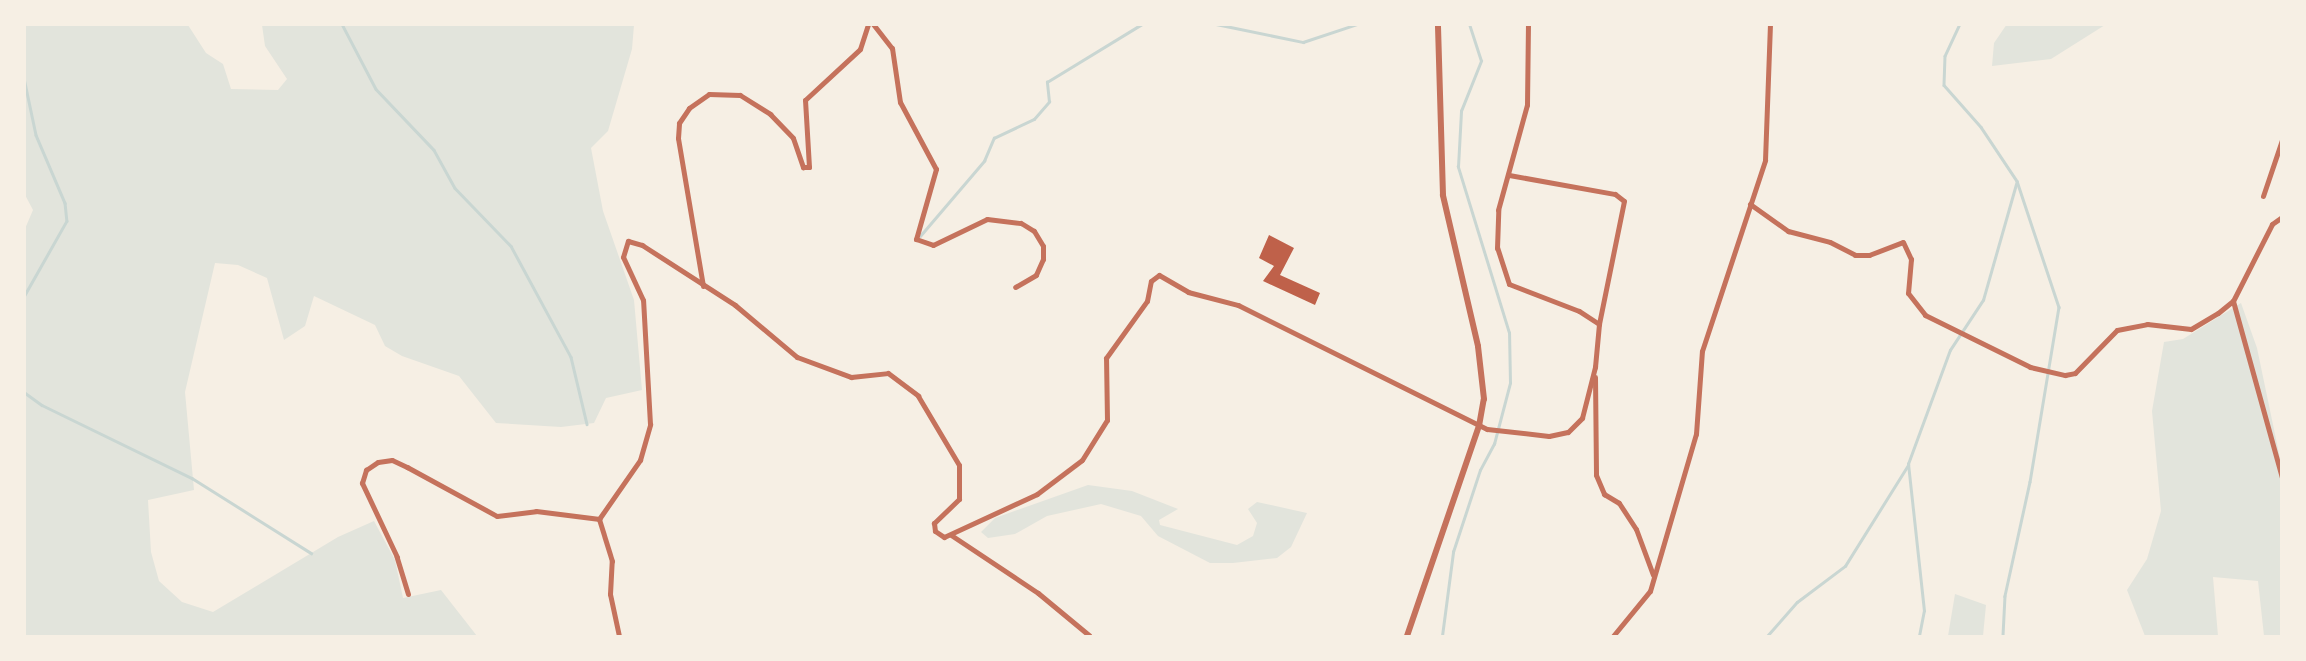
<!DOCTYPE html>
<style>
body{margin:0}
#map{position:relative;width:2306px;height:661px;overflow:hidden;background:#f6efe4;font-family:"Source Sans 3",sans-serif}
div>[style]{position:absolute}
.green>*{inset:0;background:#e2e4dc}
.stream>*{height:2.5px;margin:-1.25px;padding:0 1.25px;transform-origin:1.25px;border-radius:1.25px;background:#c9d6d2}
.building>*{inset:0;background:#bf614a}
.minor>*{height:5px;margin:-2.5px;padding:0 2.5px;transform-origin:2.5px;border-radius:2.5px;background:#c5725c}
.tertiary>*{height:6px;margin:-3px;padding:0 3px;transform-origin:3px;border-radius:3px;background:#c5725c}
span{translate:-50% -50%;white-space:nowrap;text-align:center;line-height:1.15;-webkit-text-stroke:6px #f6efe4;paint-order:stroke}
.frame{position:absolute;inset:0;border:26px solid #f6efe4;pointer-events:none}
</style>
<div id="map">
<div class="green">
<i style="clip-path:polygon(2007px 24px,2105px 24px,2105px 25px,2051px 59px,1992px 66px,1994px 43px)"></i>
<i style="clip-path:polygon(24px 25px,188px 25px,206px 53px,223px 64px,231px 89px,278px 90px,287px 79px,265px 46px,262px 25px,634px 25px,632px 49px,608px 131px,591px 148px,603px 211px,634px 300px,642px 390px,606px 398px,594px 423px,561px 427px,496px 423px,459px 376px,402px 356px,385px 346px,375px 325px,314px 296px,305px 326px,284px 340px,267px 278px,238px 265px,215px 263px,185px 392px,194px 490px,148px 500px,151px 552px,159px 581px,182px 602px,213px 612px,338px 537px,374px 521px,395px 560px,403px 598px,441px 590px,477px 636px,25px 636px,24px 231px,33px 210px,24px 193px)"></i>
<i style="clip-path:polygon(2241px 303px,2257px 348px,2281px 463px,2281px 636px,2264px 636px,2258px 581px,2213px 577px,2218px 636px,2145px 636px,2127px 590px,2147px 559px,2161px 511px,2152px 411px,2164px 342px,2183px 339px)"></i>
<i style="clip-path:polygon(1088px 485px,1132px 491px,1178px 509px,1159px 520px,1160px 525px,1237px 545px,1253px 536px,1257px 523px,1248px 509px,1257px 502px,1307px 513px,1291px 547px,1277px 558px,1233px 563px,1210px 563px,1158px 536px,1141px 516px,1101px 504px,1047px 516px,1015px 534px,988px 538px,981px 532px,995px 518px)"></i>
<i style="clip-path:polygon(1955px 594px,1986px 605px,1983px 636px,1948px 636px)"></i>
</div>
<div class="stream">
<i style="left:342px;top:24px;width:73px;rotate:62.4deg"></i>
<i style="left:376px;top:89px;width:84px;rotate:46.4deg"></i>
<i style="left:434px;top:150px;width:43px;rotate:61.1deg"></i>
<i style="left:455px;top:188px;width:81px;rotate:46deg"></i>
<i style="left:511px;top:246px;width:126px;rotate:61.6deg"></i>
<i style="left:571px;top:357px;width:69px;rotate:76.6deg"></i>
<i style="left:1216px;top:24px;width:89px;rotate:11.7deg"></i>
<i style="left:1303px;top:42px;width:57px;rotate:-18.4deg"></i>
<i style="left:1960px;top:24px;width:35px;rotate:115deg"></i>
<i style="left:1945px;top:56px;width:29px;rotate:92deg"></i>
<i style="left:1944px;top:85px;width:56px;rotate:48.6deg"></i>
<i style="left:1981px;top:127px;width:65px;rotate:56.3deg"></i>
<i style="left:2017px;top:181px;width:133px;rotate:71.6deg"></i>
<i style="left:2059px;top:307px;width:177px;rotate:99.4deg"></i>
<i style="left:2030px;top:482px;width:117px;rotate:102.4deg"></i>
<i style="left:2005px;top:596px;width:40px;rotate:92.9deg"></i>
<i style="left:24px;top:78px;width:58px;rotate:78.1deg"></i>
<i style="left:36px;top:135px;width:74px;rotate:66.9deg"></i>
<i style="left:65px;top:203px;width:18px;rotate:84deg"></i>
<i style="left:67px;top:221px;width:87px;rotate:119.5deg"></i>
<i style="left:920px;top:236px;width:99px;rotate:-49.5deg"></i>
<i style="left:984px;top:161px;width:25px;rotate:-67deg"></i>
<i style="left:994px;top:138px;width:44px;rotate:-25.4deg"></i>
<i style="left:1034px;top:119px;width:23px;rotate:-49deg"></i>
<i style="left:1049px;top:102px;width:20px;rotate:-96deg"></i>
<i style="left:1047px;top:82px;width:111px;rotate:-31.4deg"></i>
<i style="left:24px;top:392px;width:22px;rotate:36deg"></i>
<i style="left:42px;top:405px;width:167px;rotate:26deg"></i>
<i style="left:192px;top:478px;width:141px;rotate:32.2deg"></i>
<i style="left:1442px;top:636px;width:85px;rotate:-82.5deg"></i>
<i style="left:1453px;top:552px;width:86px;rotate:-71.8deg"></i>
<i style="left:1480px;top:470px;width:30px;rotate:-62deg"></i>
<i style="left:1494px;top:444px;width:63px;rotate:-75.3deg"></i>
<i style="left:1510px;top:383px;width:50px;rotate:-91.1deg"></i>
<i style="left:1509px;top:333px;width:174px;rotate:-107.1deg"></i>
<i style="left:1458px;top:167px;width:56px;rotate:-86.9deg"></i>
<i style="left:1461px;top:111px;width:54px;rotate:-68.2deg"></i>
<i style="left:1481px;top:61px;width:39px;rotate:-108deg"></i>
<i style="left:1767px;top:636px;width:45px;rotate:-48.6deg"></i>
<i style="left:1797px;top:602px;width:60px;rotate:-36.9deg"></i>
<i style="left:1845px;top:566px;width:119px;rotate:-58deg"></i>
<i style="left:1919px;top:636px;width:25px;rotate:-79deg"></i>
<i style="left:1924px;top:611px;width:148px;rotate:-96.2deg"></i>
<i style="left:1908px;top:464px;width:121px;rotate:-69.8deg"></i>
<i style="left:1950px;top:350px;width:60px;rotate:-56.6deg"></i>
<i style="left:1983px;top:300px;width:121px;rotate:-74.1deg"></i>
</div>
<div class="building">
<i style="clip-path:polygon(1269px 235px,1294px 248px,1280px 275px,1320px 293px,1315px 305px,1263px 281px,1274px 266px,1259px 258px)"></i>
</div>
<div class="minor">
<i style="left:873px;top:24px;width:31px;rotate:52deg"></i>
<i style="left:892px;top:48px;width:55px;rotate:81.6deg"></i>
<i style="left:900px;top:102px;width:76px;rotate:61.8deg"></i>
<i style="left:936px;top:169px;width:73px;rotate:105.9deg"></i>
<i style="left:916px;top:239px;width:18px;rotate:19deg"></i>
<i style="left:933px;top:245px;width:60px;rotate:-25.7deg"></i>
<i style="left:987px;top:219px;width:34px;rotate:7deg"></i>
<i style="left:1021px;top:223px;width:15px;rotate:32deg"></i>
<i style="left:1034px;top:231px;width:17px;rotate:59deg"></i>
<i style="left:1043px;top:246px;width:13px;rotate:90deg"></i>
<i style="left:1043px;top:259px;width:17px;rotate:114deg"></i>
<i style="left:1036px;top:275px;width:24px;rotate:150deg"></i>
<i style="left:1509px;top:175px;width:108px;rotate:10.2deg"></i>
<i style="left:1615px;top:194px;width:11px;rotate:38deg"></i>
<i style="left:1624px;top:201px;width:126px;rotate:101.5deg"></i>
<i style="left:2263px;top:196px;width:59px;rotate:-71.3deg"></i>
<i style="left:1750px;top:204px;width:47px;rotate:35.4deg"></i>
<i style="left:1788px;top:231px;width:43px;rotate:14.7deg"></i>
<i style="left:1830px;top:242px;width:28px;rotate:27deg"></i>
<i style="left:1855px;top:255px;width:14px"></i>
<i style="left:1869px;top:255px;width:36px;rotate:-21deg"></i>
<i style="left:1903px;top:242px;width:19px;rotate:65deg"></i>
<i style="left:1911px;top:259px;width:34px;rotate:95deg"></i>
<i style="left:1908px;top:293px;width:28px;rotate:52deg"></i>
<i style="left:1925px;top:315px;width:117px;rotate:26.3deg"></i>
<i style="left:2030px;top:367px;width:36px;rotate:13deg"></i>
<i style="left:2065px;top:375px;width:10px;rotate:-11deg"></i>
<i style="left:2075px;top:373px;width:60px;rotate:-45.7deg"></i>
<i style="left:2117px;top:330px;width:31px;rotate:-11deg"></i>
<i style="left:2147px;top:324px;width:44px;rotate:6.5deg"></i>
<i style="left:2191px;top:329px;width:31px;rotate:-31deg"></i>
<i style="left:2218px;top:313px;width:19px;rotate:-39deg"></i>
<i style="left:2233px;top:301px;width:86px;rotate:-63.1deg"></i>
<i style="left:2272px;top:224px;width:12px;rotate:-35deg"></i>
<i style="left:703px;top:286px;width:150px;rotate:-99.6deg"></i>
<i style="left:678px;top:138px;width:15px;rotate:-86deg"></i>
<i style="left:679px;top:123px;width:18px;rotate:-56deg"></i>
<i style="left:689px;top:108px;width:24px;rotate:-35deg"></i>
<i style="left:709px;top:94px;width:31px;rotate:2deg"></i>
<i style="left:740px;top:95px;width:36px;rotate:32deg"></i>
<i style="left:770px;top:114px;width:33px;rotate:46deg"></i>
<i style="left:793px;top:138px;width:31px;rotate:71deg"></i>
<i style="left:803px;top:167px;width:6px"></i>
<i style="left:809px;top:167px;width:67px;rotate:-93.4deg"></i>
<i style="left:805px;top:100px;width:75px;rotate:-42.8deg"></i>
<i style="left:860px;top:49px;width:26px;rotate:-72deg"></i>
<i style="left:2233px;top:301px;width:184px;rotate:74.5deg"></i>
<i style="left:1595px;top:377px;width:98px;rotate:89.4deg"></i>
<i style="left:1596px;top:475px;width:21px;rotate:67deg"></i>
<i style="left:1604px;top:494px;width:17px;rotate:31deg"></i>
<i style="left:1619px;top:503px;width:31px;rotate:57deg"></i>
<i style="left:1636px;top:529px;width:49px;rotate:69.7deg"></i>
<i style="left:951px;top:535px;width:105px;rotate:33.7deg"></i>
<i style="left:1038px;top:593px;width:67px;rotate:39.6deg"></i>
<i style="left:408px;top:594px;width:39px;rotate:-107deg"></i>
<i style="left:397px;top:557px;width:82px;rotate:-115.3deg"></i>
<i style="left:362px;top:483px;width:14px;rotate:-73deg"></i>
<i style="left:366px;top:470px;width:14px;rotate:-34deg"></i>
<i style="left:378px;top:462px;width:14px;rotate:-8deg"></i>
<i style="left:392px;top:460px;width:17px;rotate:25deg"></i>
<i style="left:407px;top:467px;width:102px;rotate:28.6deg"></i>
<i style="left:497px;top:516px;width:39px;rotate:-7deg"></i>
<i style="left:536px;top:511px;width:64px;rotate:7.2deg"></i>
<i style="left:619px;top:636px;width:43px;rotate:-102.1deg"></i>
<i style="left:610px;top:594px;width:33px;rotate:-87deg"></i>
<i style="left:612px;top:561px;width:44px;rotate:-107.2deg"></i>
<i style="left:599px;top:519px;width:72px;rotate:-55.2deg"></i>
<i style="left:640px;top:460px;width:37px;rotate:-74deg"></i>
<i style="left:650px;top:424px;width:124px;rotate:-93.2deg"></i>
<i style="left:643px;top:300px;width:47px;rotate:-114.9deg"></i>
<i style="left:623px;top:257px;width:17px;rotate:-73deg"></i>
<i style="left:628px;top:241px;width:15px;rotate:16deg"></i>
<i style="left:642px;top:245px;width:111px;rotate:32.8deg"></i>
<i style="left:735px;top:305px;width:81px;rotate:40deg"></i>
<i style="left:797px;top:357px;width:58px;rotate:20.3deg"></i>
<i style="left:851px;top:377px;width:37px;rotate:-6deg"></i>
<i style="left:888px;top:373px;width:38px;rotate:37deg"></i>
<i style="left:918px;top:396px;width:80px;rotate:59.3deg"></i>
<i style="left:959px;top:465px;width:34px;rotate:90deg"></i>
<i style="left:959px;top:499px;width:35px;rotate:136deg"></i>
<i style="left:934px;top:523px;width:8px;rotate:83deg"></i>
<i style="left:935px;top:531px;width:11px;rotate:34deg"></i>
<i style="left:944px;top:537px;width:102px;rotate:-24.8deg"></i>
<i style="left:1037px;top:494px;width:56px;rotate:-37.1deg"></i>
<i style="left:1082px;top:460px;width:47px;rotate:-58deg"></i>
<i style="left:1107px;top:420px;width:62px;rotate:-90.9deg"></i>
<i style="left:1106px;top:358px;width:70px;rotate:-54.3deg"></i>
<i style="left:1147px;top:301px;width:20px;rotate:-79deg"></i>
<i style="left:1151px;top:281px;width:10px;rotate:-37deg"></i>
<i style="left:1159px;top:275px;width:34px;rotate:30deg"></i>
<i style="left:1188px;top:292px;width:52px;rotate:14.6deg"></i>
<i style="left:1238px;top:305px;width:278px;rotate:26.5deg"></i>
<i style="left:1487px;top:429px;width:62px;rotate:6.4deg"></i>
<i style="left:1549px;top:436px;width:19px;rotate:-12deg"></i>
<i style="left:1568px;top:432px;width:20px;rotate:-45deg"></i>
<i style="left:1582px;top:418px;width:53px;rotate:-75.7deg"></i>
<i style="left:1595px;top:367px;width:43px;rotate:-84.7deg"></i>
<i style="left:1599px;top:324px;width:24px;rotate:-147deg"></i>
<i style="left:1579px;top:311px;width:75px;rotate:-158.9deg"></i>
<i style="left:1509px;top:284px;width:38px;rotate:-108deg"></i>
<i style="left:1497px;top:248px;width:38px;rotate:-88deg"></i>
<i style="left:1498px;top:210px;width:109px;rotate:-74.6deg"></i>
<i style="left:1527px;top:105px;width:81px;rotate:-89.3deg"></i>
<i style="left:1613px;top:636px;width:58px;rotate:-50.6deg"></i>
<i style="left:1650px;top:591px;width:164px;rotate:-73.7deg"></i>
<i style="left:1696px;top:434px;width:83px;rotate:-85.9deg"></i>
<i style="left:1702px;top:351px;width:201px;rotate:-71.7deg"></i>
<i style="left:1765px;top:160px;width:136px;rotate:-87.9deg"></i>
</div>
<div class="tertiary">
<i style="left:1407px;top:636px;width:222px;rotate:-71.1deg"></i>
<i style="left:1479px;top:426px;width:27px;rotate:-80deg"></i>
<i style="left:1484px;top:399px;width:53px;rotate:-96.5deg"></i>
<i style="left:1478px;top:346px;width:155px;rotate:-103.1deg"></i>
<i style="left:1443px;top:195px;width:171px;rotate:-91.7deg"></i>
</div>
<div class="frame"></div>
</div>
